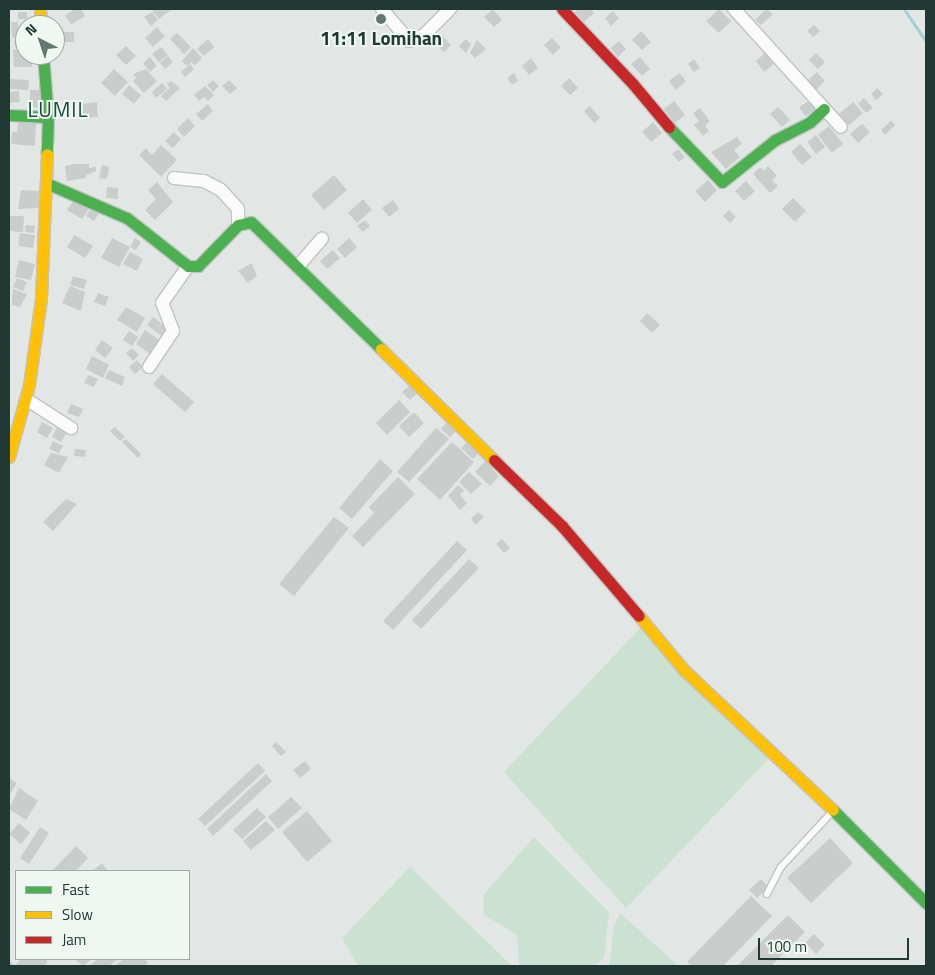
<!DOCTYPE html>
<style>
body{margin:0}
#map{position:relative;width:935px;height:975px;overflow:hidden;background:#e2e7e5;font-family:"Titillium Web",sans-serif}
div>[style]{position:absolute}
.green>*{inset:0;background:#cbe1d1}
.stream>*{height:3px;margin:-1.5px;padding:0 1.5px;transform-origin:1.5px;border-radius:1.5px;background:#a2cfd6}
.building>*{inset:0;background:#c9cecc}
.roads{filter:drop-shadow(1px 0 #bfc4c2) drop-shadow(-1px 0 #bfc4c2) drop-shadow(0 1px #bfc4c2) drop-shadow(0 -1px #bfc4c2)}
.lane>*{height:6px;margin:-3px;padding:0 3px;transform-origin:3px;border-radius:3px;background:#fbfbfb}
.street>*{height:12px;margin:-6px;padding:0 6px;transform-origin:6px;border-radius:6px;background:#fbfbfb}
.fast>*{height:11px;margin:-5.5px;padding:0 5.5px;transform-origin:5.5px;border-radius:5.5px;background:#4caf50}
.slow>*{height:11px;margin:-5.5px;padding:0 5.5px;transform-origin:5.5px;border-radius:5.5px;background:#ffc107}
.jam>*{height:11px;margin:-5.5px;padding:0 5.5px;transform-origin:5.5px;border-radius:5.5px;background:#c62828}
.dots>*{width:14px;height:14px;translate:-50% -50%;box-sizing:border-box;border:2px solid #eff7f3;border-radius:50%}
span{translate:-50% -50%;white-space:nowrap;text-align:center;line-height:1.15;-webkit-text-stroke:4px #eff7f3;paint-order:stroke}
.poi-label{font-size:19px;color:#203a33;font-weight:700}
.quarter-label{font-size:21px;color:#1c4c40;letter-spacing:1px}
.frame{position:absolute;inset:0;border:10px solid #203a33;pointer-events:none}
.legend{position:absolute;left:15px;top:870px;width:175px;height:90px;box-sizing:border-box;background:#eff7f3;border:1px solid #9caba6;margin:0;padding:6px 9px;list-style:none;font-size:15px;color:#203a33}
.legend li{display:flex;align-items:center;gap:10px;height:25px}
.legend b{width:25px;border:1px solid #9caba6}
.north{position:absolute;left:15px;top:15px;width:50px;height:50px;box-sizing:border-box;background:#eff7f3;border:1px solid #9caba6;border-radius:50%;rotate:319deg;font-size:14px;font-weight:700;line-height:20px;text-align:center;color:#203a33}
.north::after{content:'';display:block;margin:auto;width:18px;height:22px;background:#647771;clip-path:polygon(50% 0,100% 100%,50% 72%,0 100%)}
.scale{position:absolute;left:758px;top:938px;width:151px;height:22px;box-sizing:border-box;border:2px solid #203a33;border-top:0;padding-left:6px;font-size:15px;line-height:18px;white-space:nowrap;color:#203a33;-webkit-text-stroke:4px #eff7f3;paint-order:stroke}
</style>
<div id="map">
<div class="green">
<i style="clip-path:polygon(643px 625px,778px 749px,626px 908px,504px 772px)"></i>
<i style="clip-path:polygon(534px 837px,609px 912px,604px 958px,595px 966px,519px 966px,517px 935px,484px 915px,483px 895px)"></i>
<i style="clip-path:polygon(410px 867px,512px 966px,358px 966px,342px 938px)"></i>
<i style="clip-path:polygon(620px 913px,675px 963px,678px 966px,609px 966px,614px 926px)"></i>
</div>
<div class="stream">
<i style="left:904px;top:9px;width:40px;rotate:56deg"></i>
</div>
<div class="building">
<i style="clip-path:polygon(76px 9px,81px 9px,85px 16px,71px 25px,65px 15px)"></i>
<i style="clip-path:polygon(151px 9px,172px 9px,159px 19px)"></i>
<i style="clip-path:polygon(493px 9px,502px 20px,494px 27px,484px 17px)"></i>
<i style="clip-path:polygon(579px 9px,591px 9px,594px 13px,584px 22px,575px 12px)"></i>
<i style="clip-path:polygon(719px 9px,731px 21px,719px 33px,706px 21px)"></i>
<i style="clip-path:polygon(766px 9px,773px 14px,761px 25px,755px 20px)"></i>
<i style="clip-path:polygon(613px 11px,619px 18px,611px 26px,605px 18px)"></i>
<i style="clip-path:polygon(18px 12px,27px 12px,27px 19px,18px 19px)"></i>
<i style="clip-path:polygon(152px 12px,158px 20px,151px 26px,144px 17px)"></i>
<i style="clip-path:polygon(11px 22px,18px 22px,19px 37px,12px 38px)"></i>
<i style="clip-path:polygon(814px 25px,820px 31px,813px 37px,807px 31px)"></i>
<i style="clip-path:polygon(157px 27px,165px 36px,153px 47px,145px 38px)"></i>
<i style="clip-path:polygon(21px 31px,25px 31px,25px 46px,15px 47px,14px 40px,21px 39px)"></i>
<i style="clip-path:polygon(641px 31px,651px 42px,642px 50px,632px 40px)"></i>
<i style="clip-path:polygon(62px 32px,74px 32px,74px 42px,62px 42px)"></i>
<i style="clip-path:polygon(177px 33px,191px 47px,184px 54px,170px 39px)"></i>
<i style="clip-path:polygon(440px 33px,451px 45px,444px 52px,433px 40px)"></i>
<i style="clip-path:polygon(552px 38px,561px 47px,553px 55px,544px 45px)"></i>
<i style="clip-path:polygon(208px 39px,214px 47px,204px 56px,197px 49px)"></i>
<i style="clip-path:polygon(466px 39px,471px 44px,466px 53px,459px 46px)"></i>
<i style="clip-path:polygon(477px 40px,486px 49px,475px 58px,470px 53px)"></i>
<i style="clip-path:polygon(619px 41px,626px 49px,618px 57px,611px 48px)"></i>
<i style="clip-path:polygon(126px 46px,136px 56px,126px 65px,116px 55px)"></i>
<i style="clip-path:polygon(161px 47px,168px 55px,159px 62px,152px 54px)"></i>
<i style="clip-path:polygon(25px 48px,25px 55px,32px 55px,32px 67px,14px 67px,13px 50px)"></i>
<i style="clip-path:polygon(193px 48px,202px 58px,195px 65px,191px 62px,187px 66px,182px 61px)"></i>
<i style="clip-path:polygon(765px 53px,774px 64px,764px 72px,756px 61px)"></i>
<i style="clip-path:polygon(816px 53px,825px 62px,818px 69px,809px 60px)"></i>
<i style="clip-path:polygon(168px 56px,173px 62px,165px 69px,160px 63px)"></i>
<i style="clip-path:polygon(150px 57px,157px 66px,150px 72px,143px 63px)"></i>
<i style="clip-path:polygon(640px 57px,650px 69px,642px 76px,631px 64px)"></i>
<i style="clip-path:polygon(531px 58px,538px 68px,529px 75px,522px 66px)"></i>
<i style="clip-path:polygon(694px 59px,700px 68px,694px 72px,688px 64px)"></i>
<i style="clip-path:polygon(190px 64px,194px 69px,185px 77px,181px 72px)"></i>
<i style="clip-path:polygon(114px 69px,128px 82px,115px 96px,101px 83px)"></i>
<i style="clip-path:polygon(146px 69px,157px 81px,144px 93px,133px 81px,136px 78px,133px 74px)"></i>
<i style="clip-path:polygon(817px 72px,825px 81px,815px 91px,807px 81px)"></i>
<i style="clip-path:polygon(514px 73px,518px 81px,512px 85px,507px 78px)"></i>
<i style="clip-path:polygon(679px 73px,686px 81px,676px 90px,669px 81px)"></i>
<i style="clip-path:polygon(569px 78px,578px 88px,570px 95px,561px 86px)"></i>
<i style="clip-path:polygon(9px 79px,29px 80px,28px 90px,9px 89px)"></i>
<i style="clip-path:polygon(213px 80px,219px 86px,213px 92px,207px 85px)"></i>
<i style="clip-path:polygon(229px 80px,237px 88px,230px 94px,222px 86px)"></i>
<i style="clip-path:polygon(171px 81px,180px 88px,166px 101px,161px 96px,170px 88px,167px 84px)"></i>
<i style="clip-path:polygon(162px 83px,167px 89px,156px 98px,152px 92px)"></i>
<i style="clip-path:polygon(129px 85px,141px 95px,134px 104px,122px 94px)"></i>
<i style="clip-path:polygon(205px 86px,214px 95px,208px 101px,204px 97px,199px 101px,194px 95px)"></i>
<i style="clip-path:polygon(877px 88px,883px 94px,876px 100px,871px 94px)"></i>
<i style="clip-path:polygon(30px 90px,41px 90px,40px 108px,30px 107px)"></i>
<i style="clip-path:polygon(19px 91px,20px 102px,9px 103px,9px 92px)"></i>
<i style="clip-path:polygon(864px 98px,873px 108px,866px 113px,858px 104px)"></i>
<i style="clip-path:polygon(811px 100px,816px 109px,805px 116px,799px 107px)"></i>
<i style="clip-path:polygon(674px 101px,685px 115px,675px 123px,664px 109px)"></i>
<i style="clip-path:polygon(97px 102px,98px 117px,82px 118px,81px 104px)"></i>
<i style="clip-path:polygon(853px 102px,863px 113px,849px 125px,839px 114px)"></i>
<i style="clip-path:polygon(208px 104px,213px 111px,202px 121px,196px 114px)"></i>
<i style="clip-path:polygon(590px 106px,600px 118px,594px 123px,584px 111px)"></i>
<i style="clip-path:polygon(778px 107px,790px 120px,782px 127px,770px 114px)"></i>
<i style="clip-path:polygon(700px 108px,710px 121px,705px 126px,709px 131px,703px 136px,694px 125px,699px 121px,693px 113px)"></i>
<i style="clip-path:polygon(188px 118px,195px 126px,184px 137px,177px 129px)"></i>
<i style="clip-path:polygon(891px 121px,895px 125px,885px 135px,881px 130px)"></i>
<i style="clip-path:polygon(18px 122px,36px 123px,35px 146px,11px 144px,12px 132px,17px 132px)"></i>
<i style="clip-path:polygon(653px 122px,662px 133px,651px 142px,642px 132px)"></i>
<i style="clip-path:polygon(862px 124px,870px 132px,858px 143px,850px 134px)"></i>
<i style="clip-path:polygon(829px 126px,843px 144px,832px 153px,818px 135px)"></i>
<i style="clip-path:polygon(174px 132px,181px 139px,173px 148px,165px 141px)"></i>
<i style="clip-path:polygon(816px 135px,825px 147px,816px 154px,807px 142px)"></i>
<i style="clip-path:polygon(737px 137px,742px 144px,734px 150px,740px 157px,726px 169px,711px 152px)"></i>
<i style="clip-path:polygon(800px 144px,812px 157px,802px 165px,791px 152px)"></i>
<i style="clip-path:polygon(161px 145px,177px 160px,161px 177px,139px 155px,146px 148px,152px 155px)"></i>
<i style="clip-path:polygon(678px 149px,685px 157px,679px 162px,672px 154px)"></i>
<i style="clip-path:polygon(74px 164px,89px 164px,89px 168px,96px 167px,96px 171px,86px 175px,86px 178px,67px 181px,65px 166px)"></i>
<i style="clip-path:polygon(102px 165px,109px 167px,107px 179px,99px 178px)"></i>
<i style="clip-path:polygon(768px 166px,777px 176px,772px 180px,778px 186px,770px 193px,753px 174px,760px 167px,764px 171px)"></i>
<i style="clip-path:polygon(334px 175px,347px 190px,324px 210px,311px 195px)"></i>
<i style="clip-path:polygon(708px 180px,717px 190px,705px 202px,695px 191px)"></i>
<i style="clip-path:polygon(746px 181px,755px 191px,744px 201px,735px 191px)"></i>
<i style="clip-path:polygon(157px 182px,173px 202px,155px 220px,145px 210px,156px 199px,148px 190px)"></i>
<i style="clip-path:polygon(107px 187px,118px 188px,118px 199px,106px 198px)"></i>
<i style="clip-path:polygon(21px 190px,41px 191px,39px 208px,18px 209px)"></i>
<i style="clip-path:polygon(793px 198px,806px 211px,795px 222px,782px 209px)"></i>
<i style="clip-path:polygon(363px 199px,372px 210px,357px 223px,348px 213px)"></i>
<i style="clip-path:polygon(74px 200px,89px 209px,82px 219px,67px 210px)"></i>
<i style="clip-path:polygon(393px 200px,399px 209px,389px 217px,382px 208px)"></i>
<i style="clip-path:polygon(92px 207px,100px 212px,94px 221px,86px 216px)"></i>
<i style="clip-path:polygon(729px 210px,736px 217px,730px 223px,723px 216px)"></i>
<i style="clip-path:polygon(9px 216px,24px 216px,23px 232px,9px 231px)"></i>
<i style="clip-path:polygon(365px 220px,370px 226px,363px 232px,357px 226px)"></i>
<i style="clip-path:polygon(26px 225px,35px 226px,34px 233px,25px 232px)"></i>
<i style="clip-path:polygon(20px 233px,35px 235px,33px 248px,18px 246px)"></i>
<i style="clip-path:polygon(74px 235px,93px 246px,85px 258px,67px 247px)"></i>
<i style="clip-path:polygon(112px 238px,130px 247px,119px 267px,101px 258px)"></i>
<i style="clip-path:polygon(135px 238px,141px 242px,136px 250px,130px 247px)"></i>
<i style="clip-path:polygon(349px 238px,357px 247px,345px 258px,337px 249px)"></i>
<i style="clip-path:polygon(333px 250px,340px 258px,327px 269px,320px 261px)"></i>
<i style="clip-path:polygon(130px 252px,143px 259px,137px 271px,123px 264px)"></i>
<i style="clip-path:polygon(19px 260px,35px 264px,31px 280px,15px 277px)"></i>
<i style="clip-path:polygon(252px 263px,257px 276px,248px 283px,238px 271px)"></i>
<i style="clip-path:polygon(73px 276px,87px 280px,84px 289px,70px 285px)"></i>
<i style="clip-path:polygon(17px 278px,27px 282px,23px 291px,13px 287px)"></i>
<i style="clip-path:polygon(70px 286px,85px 292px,81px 311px,62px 303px)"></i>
<i style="clip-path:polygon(13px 289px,27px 294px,20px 307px,12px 305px)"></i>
<i style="clip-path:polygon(98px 293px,109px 297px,105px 306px,94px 302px)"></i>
<i style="clip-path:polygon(126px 307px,145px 318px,137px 332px,117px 320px)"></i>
<i style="clip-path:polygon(647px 313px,660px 325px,652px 333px,640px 321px)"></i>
<i style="clip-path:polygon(153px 317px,161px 323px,157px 329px,162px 323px,171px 331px,164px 338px,147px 325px)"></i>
<i style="clip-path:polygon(145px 330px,162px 342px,153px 356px,136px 344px)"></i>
<i style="clip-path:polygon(129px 331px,138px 337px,132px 346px,123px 340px)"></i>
<i style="clip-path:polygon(102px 340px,113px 348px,105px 358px,95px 350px)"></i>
<i style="clip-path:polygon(132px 348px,139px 355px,133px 361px,126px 353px)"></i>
<i style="clip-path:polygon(92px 356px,109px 365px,103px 378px,86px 369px)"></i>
<i style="clip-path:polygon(137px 360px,143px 367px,135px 374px,129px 367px)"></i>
<i style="clip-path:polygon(109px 370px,125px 377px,122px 386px,105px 378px)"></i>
<i style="clip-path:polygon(162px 374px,194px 402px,185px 412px,153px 384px)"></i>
<i style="clip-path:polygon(88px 375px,98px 379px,94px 387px,84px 383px)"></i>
<i style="clip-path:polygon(411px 385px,418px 393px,410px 400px,402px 392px)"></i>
<i style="clip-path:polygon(399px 400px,410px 412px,387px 435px,376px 423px)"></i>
<i style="clip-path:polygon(71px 404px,83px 409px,79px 417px,67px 413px)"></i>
<i style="clip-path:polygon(414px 412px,424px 423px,409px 437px,399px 426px)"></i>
<i style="clip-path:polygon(449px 420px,458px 429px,450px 437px,441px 429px)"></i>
<i style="clip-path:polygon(42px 422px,53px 428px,47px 438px,37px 432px)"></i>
<i style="clip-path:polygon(57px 427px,67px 432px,61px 442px,52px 437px)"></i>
<i style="clip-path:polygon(115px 427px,125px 437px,120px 441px,110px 431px)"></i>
<i style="clip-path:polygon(436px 428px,449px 439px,409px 482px,397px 472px)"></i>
<i style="clip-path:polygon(126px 439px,141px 454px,138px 458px,122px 442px)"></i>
<i style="clip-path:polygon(469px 440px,481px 451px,473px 459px,461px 448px)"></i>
<i style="clip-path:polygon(53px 441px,63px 446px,59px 453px,49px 449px)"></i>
<i style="clip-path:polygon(452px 442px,474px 462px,440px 500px,417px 479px)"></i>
<i style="clip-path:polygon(75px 449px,86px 450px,85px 457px,74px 456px)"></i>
<i style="clip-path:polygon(51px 453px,68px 457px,59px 473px,44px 465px)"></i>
<i style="clip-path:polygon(489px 457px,497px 465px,493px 470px,499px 476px,490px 486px,475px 472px)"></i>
<i style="clip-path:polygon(380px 459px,393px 471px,352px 519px,339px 508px)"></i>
<i style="clip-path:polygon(469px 472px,482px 484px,471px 494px,459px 482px)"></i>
<i style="clip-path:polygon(398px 477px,415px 494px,363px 547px,352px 536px,374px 513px,369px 507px)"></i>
<i style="clip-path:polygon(458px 485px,464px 490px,460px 495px,467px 503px,460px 510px,448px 496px)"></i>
<i style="clip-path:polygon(66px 499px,77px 504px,53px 531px,43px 522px)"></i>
<i style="clip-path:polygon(478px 512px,484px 517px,476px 525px,471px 519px)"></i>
<i style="clip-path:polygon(334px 517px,349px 528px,294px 596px,279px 584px)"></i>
<i style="clip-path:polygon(502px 539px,510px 548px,504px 553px,496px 544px)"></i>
<i style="clip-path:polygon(457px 541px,467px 550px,393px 630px,383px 621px)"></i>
<i style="clip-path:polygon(469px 559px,479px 568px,421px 629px,412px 620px)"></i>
<i style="clip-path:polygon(276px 742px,286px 752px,281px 756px,272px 746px)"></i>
<i style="clip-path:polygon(305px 761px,311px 769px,300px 778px,293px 770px)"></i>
<i style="clip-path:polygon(258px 763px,265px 771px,205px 826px,198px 819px)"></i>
<i style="clip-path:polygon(266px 774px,272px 781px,213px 836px,207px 829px)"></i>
<i style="clip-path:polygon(9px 778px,17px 783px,9px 796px)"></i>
<i style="clip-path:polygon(19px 788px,38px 801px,26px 820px,9px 809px)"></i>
<i style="clip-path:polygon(291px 797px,302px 808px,278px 829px,268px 817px)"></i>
<i style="clip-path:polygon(257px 808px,266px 817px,242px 839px,233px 830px)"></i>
<i style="clip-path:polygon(307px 811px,332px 841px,307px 862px,282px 832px)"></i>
<i style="clip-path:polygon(266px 821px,275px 830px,251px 850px,243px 841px)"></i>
<i style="clip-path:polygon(19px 823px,30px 833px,21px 844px,9px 834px)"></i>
<i style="clip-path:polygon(40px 827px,49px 833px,29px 864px,20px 858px)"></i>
<i style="clip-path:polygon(830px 838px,853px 863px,811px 903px,787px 878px)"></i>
<i style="clip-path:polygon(76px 846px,88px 858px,76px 871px,52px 871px)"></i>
<i style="clip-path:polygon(102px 863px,108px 871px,92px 871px)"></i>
<i style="clip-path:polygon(761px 879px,769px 887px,757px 898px,749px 890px)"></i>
<i style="clip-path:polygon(751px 896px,772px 916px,723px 966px,691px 966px,687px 962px)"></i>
<i style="clip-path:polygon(788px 915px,805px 932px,771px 966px,737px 966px)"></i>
<i style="clip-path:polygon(814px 934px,825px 945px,816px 954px,805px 943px)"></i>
<i style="clip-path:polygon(21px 959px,45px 959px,48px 962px,44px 966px,9px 966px,9px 960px,15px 966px)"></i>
<i style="clip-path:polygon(75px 959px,92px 959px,83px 966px)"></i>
<i style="clip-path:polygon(98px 959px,118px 959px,109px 966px,89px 966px)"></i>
<i style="clip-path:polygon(124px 959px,145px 959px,148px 963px,144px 966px,114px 966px)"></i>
</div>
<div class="roads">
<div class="lane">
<i style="left:767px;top:894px;width:30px;rotate:-63deg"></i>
<i style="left:781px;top:867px;width:76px;rotate:-47.1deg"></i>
</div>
<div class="street">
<i style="left:382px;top:9px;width:42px;rotate:49.8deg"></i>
<i style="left:409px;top:41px;width:16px;rotate:-22deg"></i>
<i style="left:424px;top:35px;width:37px;rotate:-45deg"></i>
<i style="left:734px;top:9px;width:159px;rotate:47.8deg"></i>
<i style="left:174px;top:178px;width:30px;rotate:6deg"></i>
<i style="left:204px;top:181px;width:19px;rotate:28deg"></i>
<i style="left:221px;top:190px;width:25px;rotate:48deg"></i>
<i style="left:238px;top:209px;width:16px;rotate:90deg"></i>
<i style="left:299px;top:265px;width:35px;rotate:-49deg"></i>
<i style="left:149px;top:367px;width:43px;rotate:-56.3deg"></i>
<i style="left:173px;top:331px;width:30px;rotate:-111deg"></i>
<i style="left:162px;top:303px;width:45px;rotate:-54.9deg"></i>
<i style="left:26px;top:399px;width:54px;rotate:32.8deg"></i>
</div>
<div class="fast">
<i style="left:43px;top:55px;width:62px;rotate:85.4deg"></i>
<i style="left:48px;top:117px;width:37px;rotate:92deg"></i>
<i style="left:9px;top:115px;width:39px;rotate:3deg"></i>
<i style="left:669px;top:127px;width:76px;rotate:46.1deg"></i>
<i style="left:722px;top:182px;width:68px;rotate:-38.4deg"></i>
<i style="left:775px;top:140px;width:39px;rotate:-27deg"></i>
<i style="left:810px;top:122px;width:19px;rotate:-43deg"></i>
<i style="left:46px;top:183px;width:88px;rotate:23.4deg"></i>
<i style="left:127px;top:218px;width:78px;rotate:38.2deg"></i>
<i style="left:188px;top:266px;width:10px"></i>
<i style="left:198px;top:266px;width:57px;rotate:-45.7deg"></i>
<i style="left:238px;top:225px;width:13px;rotate:-13deg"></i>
<i style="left:251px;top:222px;width:182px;rotate:44.3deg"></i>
<i style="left:833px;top:810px;width:132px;rotate:45deg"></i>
</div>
<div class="slow">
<i style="left:40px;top:9px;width:16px;rotate:86deg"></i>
<i style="left:381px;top:349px;width:158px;rotate:44.5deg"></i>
<i style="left:9px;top:457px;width:75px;rotate:-74.5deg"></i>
<i style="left:29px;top:385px;width:88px;rotate:-82.1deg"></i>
<i style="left:41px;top:298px;width:144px;rotate:-87.6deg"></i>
<i style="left:639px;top:616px;width:70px;rotate:50.2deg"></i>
<i style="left:684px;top:670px;width:204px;rotate:43.2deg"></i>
</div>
<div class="jam">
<i style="left:562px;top:9px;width:103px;rotate:46.6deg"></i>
<i style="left:633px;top:84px;width:56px;rotate:50.1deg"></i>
<i style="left:494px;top:460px;width:95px;rotate:44.1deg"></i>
<i style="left:562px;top:526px;width:118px;rotate:49.5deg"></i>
</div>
</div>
<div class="dots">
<i style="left:381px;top:19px;background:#647771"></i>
</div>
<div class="poi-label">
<span style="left:381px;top:38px">11:11 Lomihan</span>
</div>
<div class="quarter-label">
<span style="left:58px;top:109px">LUMIL</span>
</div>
<div class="frame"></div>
<ul class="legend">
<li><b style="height:6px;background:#4caf50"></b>Fast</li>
<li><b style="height:6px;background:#ffc107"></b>Slow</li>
<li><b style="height:6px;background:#c62828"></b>Jam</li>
</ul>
<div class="north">N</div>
<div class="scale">100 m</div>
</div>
